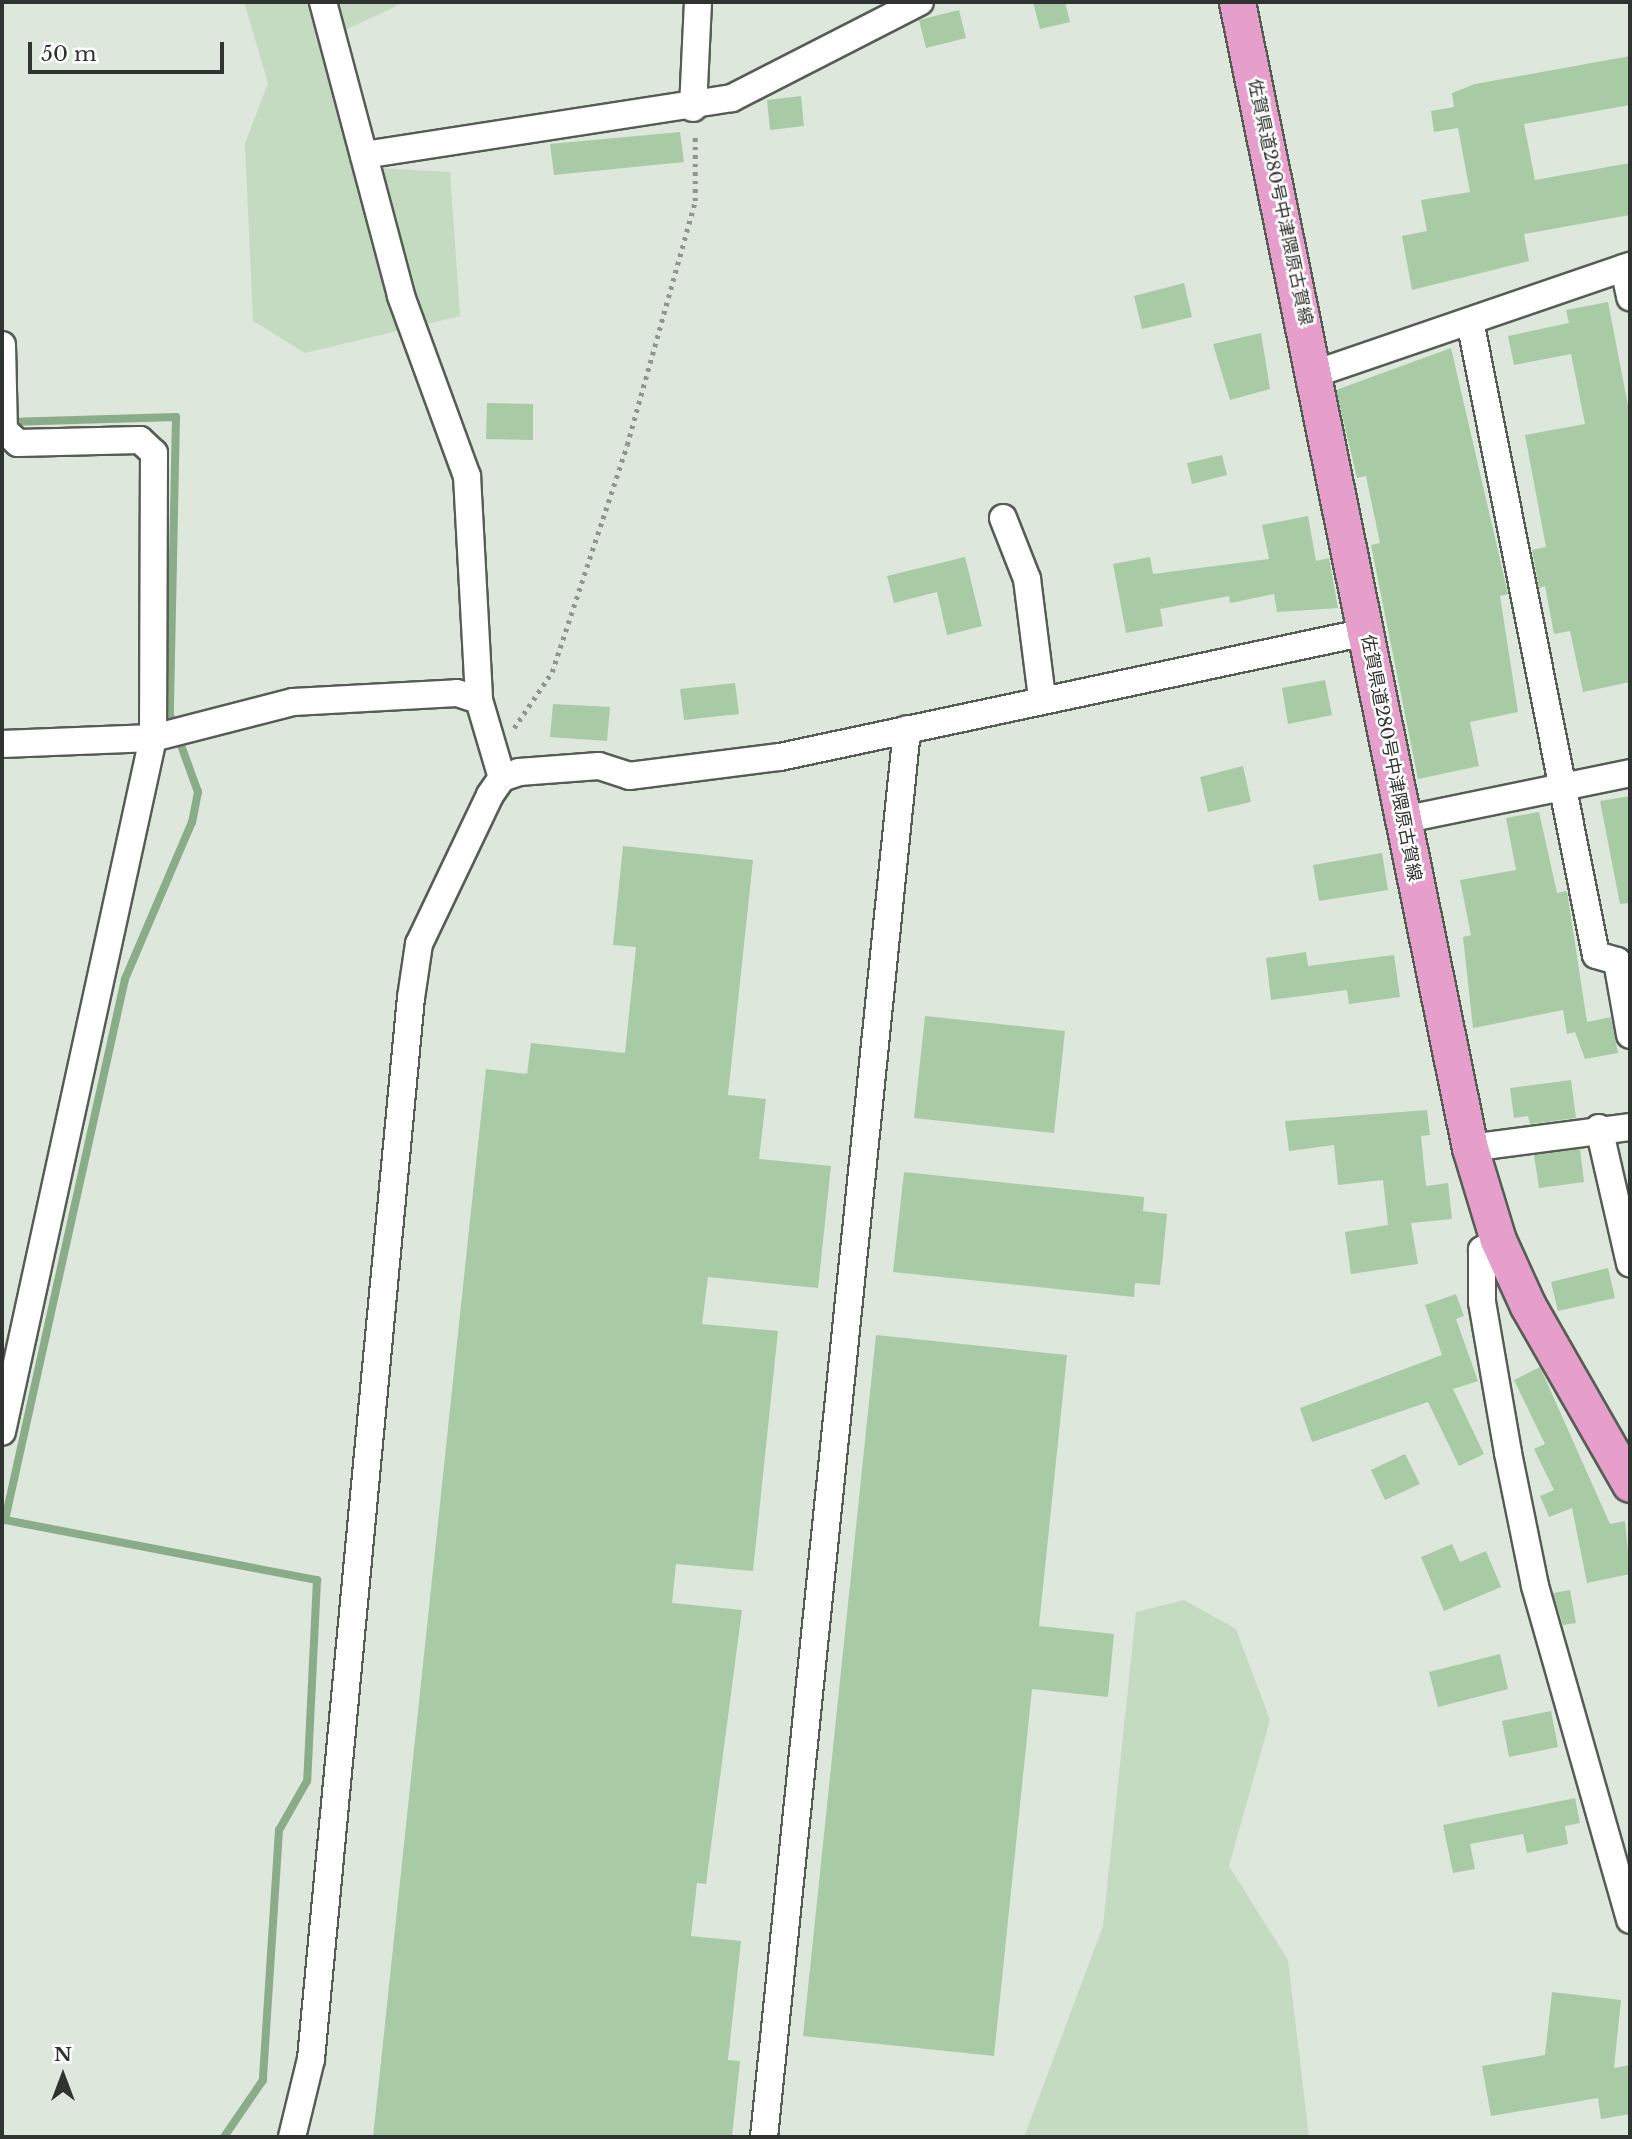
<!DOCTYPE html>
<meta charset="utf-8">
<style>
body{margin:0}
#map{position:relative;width:1632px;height:2139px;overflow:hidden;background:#dde7dc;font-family:"Libre Baskerville","Noto Sans JP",serif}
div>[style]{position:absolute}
.green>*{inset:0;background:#c4dbc2}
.stream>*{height:8px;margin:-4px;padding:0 4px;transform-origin:4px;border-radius:4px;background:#8aac88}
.building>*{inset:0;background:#a8cba6}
.path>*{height:4.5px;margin-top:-2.25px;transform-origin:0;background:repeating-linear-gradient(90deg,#8f968e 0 3.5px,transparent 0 8.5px)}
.roads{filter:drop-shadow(2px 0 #555d54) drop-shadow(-2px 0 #555d54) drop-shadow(0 2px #555d54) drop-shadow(0 -2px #555d54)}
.minor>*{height:26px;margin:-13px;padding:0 13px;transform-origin:13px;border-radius:13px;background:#fff}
.major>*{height:35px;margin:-17.5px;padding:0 17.5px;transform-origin:17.5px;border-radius:17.5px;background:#e69eca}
span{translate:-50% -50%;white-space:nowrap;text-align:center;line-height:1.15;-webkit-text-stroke:5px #fff;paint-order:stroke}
.street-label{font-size:18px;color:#303430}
.frame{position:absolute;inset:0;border:4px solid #303430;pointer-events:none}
.north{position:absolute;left:28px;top:2041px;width:70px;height:70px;-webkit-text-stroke:5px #fff;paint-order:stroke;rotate:0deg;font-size:19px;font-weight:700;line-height:28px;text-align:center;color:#303430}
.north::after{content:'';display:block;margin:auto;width:24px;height:32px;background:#303430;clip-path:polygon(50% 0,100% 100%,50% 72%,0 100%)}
.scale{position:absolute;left:28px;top:42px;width:196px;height:32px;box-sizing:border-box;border:4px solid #303430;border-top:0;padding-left:9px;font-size:21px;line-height:24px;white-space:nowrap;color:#303430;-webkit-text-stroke:5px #fff;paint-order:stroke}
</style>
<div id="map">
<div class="green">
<i style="clip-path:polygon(244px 2px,405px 2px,341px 32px,378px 168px,450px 172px,460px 316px,305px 353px,253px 321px,245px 144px,268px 83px)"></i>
<i style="clip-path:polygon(1184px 1600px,1236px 1629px,1270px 1720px,1229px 1866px,1288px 1960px,1309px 2137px,1024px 2137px,1103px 1926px,1136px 1612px)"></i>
</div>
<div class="stream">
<i style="left:8px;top:422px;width:168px;rotate:-1.7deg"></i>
<i style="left:176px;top:417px;width:298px;rotate:91.2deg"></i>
<i style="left:170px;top:715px;width:82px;rotate:70deg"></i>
<i style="left:198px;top:792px;width:31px;rotate:101deg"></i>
<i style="left:192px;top:822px;width:171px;rotate:113.1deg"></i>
<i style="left:125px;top:979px;width:554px;rotate:102.51deg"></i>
<i style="left:5px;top:1520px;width:318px;rotate:10.9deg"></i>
<i style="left:317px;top:1580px;width:201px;rotate:92.8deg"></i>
<i style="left:307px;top:1781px;width:56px;rotate:119.7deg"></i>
<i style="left:279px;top:1830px;width:251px;rotate:93.7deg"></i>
<i style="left:263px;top:2080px;width:69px;rotate:124.4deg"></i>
</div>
<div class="building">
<i style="clip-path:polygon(1033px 2px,1065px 2px,1070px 22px,1040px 29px)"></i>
<i style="clip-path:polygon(959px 10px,966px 38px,926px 48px,919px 20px)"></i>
<i style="clip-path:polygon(1630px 56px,1630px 105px,1524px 124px,1535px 180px,1630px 163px,1630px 215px,1524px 234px,1529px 261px,1412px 290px,1402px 236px,1427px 231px,1421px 200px,1470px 192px,1458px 128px,1434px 132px,1431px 111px,1454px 107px,1452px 93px,1475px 84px)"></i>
<i style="clip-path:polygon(801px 96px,804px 126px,770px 130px,767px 100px)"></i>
<i style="clip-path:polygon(680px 132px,684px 162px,554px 175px,550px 144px)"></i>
<i style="clip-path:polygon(1184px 283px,1192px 317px,1142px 329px,1134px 296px)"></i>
<i style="clip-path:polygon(1608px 302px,1630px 416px,1630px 682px,1583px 692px,1570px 631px,1554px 634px,1545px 586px,1539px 588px,1532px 550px,1546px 547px,1525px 435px,1585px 424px,1571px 354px,1514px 365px,1508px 336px,1569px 323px,1566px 310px)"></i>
<i style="clip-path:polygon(1261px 333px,1270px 389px,1230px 400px,1213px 344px)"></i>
<i style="clip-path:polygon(1451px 348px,1508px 594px,1500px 596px,1518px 712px,1470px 722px,1479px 766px,1418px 779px,1371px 545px,1380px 543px,1366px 476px,1357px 478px,1336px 390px)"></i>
<i style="clip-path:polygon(487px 403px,533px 404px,533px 440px,486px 439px)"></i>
<i style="clip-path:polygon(1222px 455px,1227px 475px,1192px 484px,1187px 463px)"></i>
<i style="clip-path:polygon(1308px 516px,1316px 561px,1329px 558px,1338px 608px,1277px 612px,1274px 594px,1230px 603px,1229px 596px,1160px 609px,1163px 626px,1126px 633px,1113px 564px,1150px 557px,1153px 574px,1269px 559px,1262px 525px)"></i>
<i style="clip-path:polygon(965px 557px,982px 626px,947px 635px,937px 592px,894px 603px,887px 576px)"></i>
<i style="clip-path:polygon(1325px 680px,1332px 715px,1288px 724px,1282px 688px)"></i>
<i style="clip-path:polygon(735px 683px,739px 714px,684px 720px,680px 689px)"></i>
<i style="clip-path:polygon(553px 704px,610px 707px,607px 741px,550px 737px)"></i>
<i style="clip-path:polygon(1243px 766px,1251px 802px,1208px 812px,1200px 777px)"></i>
<i style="clip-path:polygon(1630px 796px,1630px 903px,1620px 904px,1600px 801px)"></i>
<i style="clip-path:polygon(1539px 812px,1557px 893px,1567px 891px,1587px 1022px,1611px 1017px,1618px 1053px,1585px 1059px,1575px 1032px,1567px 1034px,1563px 1010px,1473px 1028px,1463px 937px,1471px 935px,1460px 880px,1516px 870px,1506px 818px)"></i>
<i style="clip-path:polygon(623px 846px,753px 860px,728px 1095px,766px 1099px,759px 1159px,831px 1166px,818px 1288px,708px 1277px,702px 1324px,778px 1331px,753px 1571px,676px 1564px,672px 1603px,742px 1610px,706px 1884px,697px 1883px,691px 1936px,741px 1941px,728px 2060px,740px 2061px,732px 2137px,373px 2137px,486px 1069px,527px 1074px,531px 1043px,625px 1053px,636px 947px,613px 945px)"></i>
<i style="clip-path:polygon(1382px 853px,1388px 890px,1319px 901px,1313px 865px)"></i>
<i style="clip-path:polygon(1306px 952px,1308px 966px,1394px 955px,1400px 997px,1349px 1004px,1347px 990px,1271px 1000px,1266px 958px)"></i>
<i style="clip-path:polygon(925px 1016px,1065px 1031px,1054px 1133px,914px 1118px)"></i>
<i style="clip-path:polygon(1571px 1080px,1576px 1118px,1530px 1124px,1528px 1116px,1514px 1118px,1510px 1088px)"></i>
<i style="clip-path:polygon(1427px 1110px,1430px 1135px,1421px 1136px,1426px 1186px,1448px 1183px,1452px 1219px,1411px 1223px,1418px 1264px,1351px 1274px,1345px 1232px,1388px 1225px,1383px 1180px,1338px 1185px,1334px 1145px,1289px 1151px,1285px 1121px)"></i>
<i style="clip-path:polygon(1580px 1149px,1584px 1182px,1539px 1188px,1534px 1155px)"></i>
<i style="clip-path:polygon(904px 1172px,1144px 1197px,1143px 1211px,1167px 1214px,1160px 1285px,1135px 1283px,1134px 1297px,893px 1272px)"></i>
<i style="clip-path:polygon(1608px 1268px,1615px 1298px,1558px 1311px,1551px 1282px)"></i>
<i style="clip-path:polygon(1456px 1294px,1464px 1316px,1456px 1319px,1478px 1381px,1453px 1389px,1484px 1454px,1459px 1466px,1428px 1402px,1312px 1442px,1300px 1408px,1442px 1355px,1425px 1305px)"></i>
<i style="clip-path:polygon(876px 1335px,1067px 1355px,1039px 1626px,1114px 1634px,1108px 1697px,1032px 1689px,994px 2056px,803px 2036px)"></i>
<i style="clip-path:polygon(1540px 1367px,1610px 1524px,1625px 1521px,1630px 1574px,1587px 1583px,1572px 1508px,1549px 1517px,1540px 1496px,1554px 1490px,1534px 1449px,1545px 1444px,1514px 1380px)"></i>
<i style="clip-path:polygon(1405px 1454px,1420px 1484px,1385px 1500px,1371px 1470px)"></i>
<i style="clip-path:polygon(1452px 1544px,1460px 1562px,1486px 1551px,1501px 1587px,1444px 1611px,1421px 1557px)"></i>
<i style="clip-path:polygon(1570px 1590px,1576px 1623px,1563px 1625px,1553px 1593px)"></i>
<i style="clip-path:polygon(1500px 1654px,1508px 1689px,1438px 1707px,1429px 1672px)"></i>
<i style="clip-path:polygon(1551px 1711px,1558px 1747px,1509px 1757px,1502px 1721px)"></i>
<i style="clip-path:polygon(1575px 1798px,1580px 1823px,1565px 1826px,1568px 1844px,1527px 1853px,1523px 1834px,1470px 1844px,1475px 1869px,1453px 1873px,1443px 1825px)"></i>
<i style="clip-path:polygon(1552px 1992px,1621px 2000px,1614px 2068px,1630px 2065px,1630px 2114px,1601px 2119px,1598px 2098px,1491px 2116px,1482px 2066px,1545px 2055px)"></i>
</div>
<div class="path">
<i style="left:514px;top:728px;width:68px;rotate:-55.8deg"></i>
<i style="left:552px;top:672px;width:239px;rotate:-71.7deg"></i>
<i style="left:627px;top:445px;width:253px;rotate:-74.4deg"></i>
<i style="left:695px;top:201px;width:68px;rotate:-90deg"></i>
</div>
<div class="roads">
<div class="minor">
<i style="left:323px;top:2px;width:304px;rotate:75.1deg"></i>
<i style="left:401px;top:296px;width:192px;rotate:69.9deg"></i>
<i style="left:467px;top:476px;width:224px;rotate:86.9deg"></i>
<i style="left:479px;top:700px;width:81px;rotate:73.6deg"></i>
<i style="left:693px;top:108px;width:106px;rotate:-87.3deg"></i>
<i style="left:364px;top:155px;width:372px;rotate:-8.8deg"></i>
<i style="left:732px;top:98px;width:211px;rotate:-27.1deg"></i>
<i style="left:1624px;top:268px;width:30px;rotate:78deg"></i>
<i style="left:1470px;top:321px;width:646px;rotate:78.76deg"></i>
<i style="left:1596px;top:955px;width:22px;rotate:16deg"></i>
<i style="left:1617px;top:961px;width:75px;rotate:80deg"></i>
<i style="left:2px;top:345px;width:85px;rotate:88.7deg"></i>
<i style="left:4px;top:430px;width:19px;rotate:43deg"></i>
<i style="left:18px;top:443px;width:122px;rotate:-1.4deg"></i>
<i style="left:140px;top:440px;width:19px;rotate:43deg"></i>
<i style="left:154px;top:453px;width:285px;rotate:90.2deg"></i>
<i style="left:153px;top:738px;width:710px;rotate:102.28deg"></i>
<i style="left:1317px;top:373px;width:331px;rotate:-18.9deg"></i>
<i style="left:1003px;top:518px;width:66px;rotate:68.5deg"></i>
<i style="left:1027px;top:579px;width:120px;rotate:82.8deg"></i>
<i style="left:2px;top:744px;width:151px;rotate:-2.3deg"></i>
<i style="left:153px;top:738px;width:145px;rotate:-14.4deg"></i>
<i style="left:293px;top:702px;width:164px;rotate:-3.1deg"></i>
<i style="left:457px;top:693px;width:23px;rotate:18deg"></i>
<i style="left:1402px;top:820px;width:233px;rotate:-11.6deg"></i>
<i style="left:1599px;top:1128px;width:139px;rotate:77.1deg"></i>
<i style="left:1470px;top:1148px;width:161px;rotate:-7.5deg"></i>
<i style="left:1498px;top:1240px;width:19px;rotate:148deg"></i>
<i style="left:1482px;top:1250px;width:52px;rotate:90deg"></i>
<i style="left:1482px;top:1302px;width:153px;rotate:80.2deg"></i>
<i style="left:1508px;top:1453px;width:136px;rotate:78.5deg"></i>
<i style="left:1535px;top:1586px;width:347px;rotate:74.1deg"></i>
<i style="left:292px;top:2137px;width:80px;rotate:-76.3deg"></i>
<i style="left:311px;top:2059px;width:1066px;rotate:-84.62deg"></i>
<i style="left:411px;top:998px;width:55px;rotate:-81.6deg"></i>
<i style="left:419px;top:944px;width:165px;rotate:-64.5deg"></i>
<i style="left:490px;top:795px;width:21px;rotate:-55deg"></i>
<i style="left:502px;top:778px;width:18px;rotate:-19deg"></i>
<i style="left:519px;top:772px;width:80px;rotate:-4.3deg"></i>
<i style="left:599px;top:766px;width:32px;rotate:18deg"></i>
<i style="left:629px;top:776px;width:152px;rotate:-7.2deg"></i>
<i style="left:780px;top:757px;width:599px;rotate:-12.04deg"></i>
<i style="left:764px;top:2137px;width:1415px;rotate:-84.2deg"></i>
</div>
<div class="major">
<i style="left:1237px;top:2px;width:1169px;rotate:78.51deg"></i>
<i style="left:1470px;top:1148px;width:96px;rotate:73.1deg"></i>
<i style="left:1498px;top:1240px;width:72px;rotate:65.6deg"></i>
<i style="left:1528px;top:1306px;width:205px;rotate:60.2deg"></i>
</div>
</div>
<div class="street-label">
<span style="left:1280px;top:202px;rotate:78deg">佐賀県道280号中津隈原古賀線</span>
<span style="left:1391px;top:758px;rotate:79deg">佐賀県道280号中津隈原古賀線</span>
</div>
<div class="frame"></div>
<div class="north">N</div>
<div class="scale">50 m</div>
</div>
